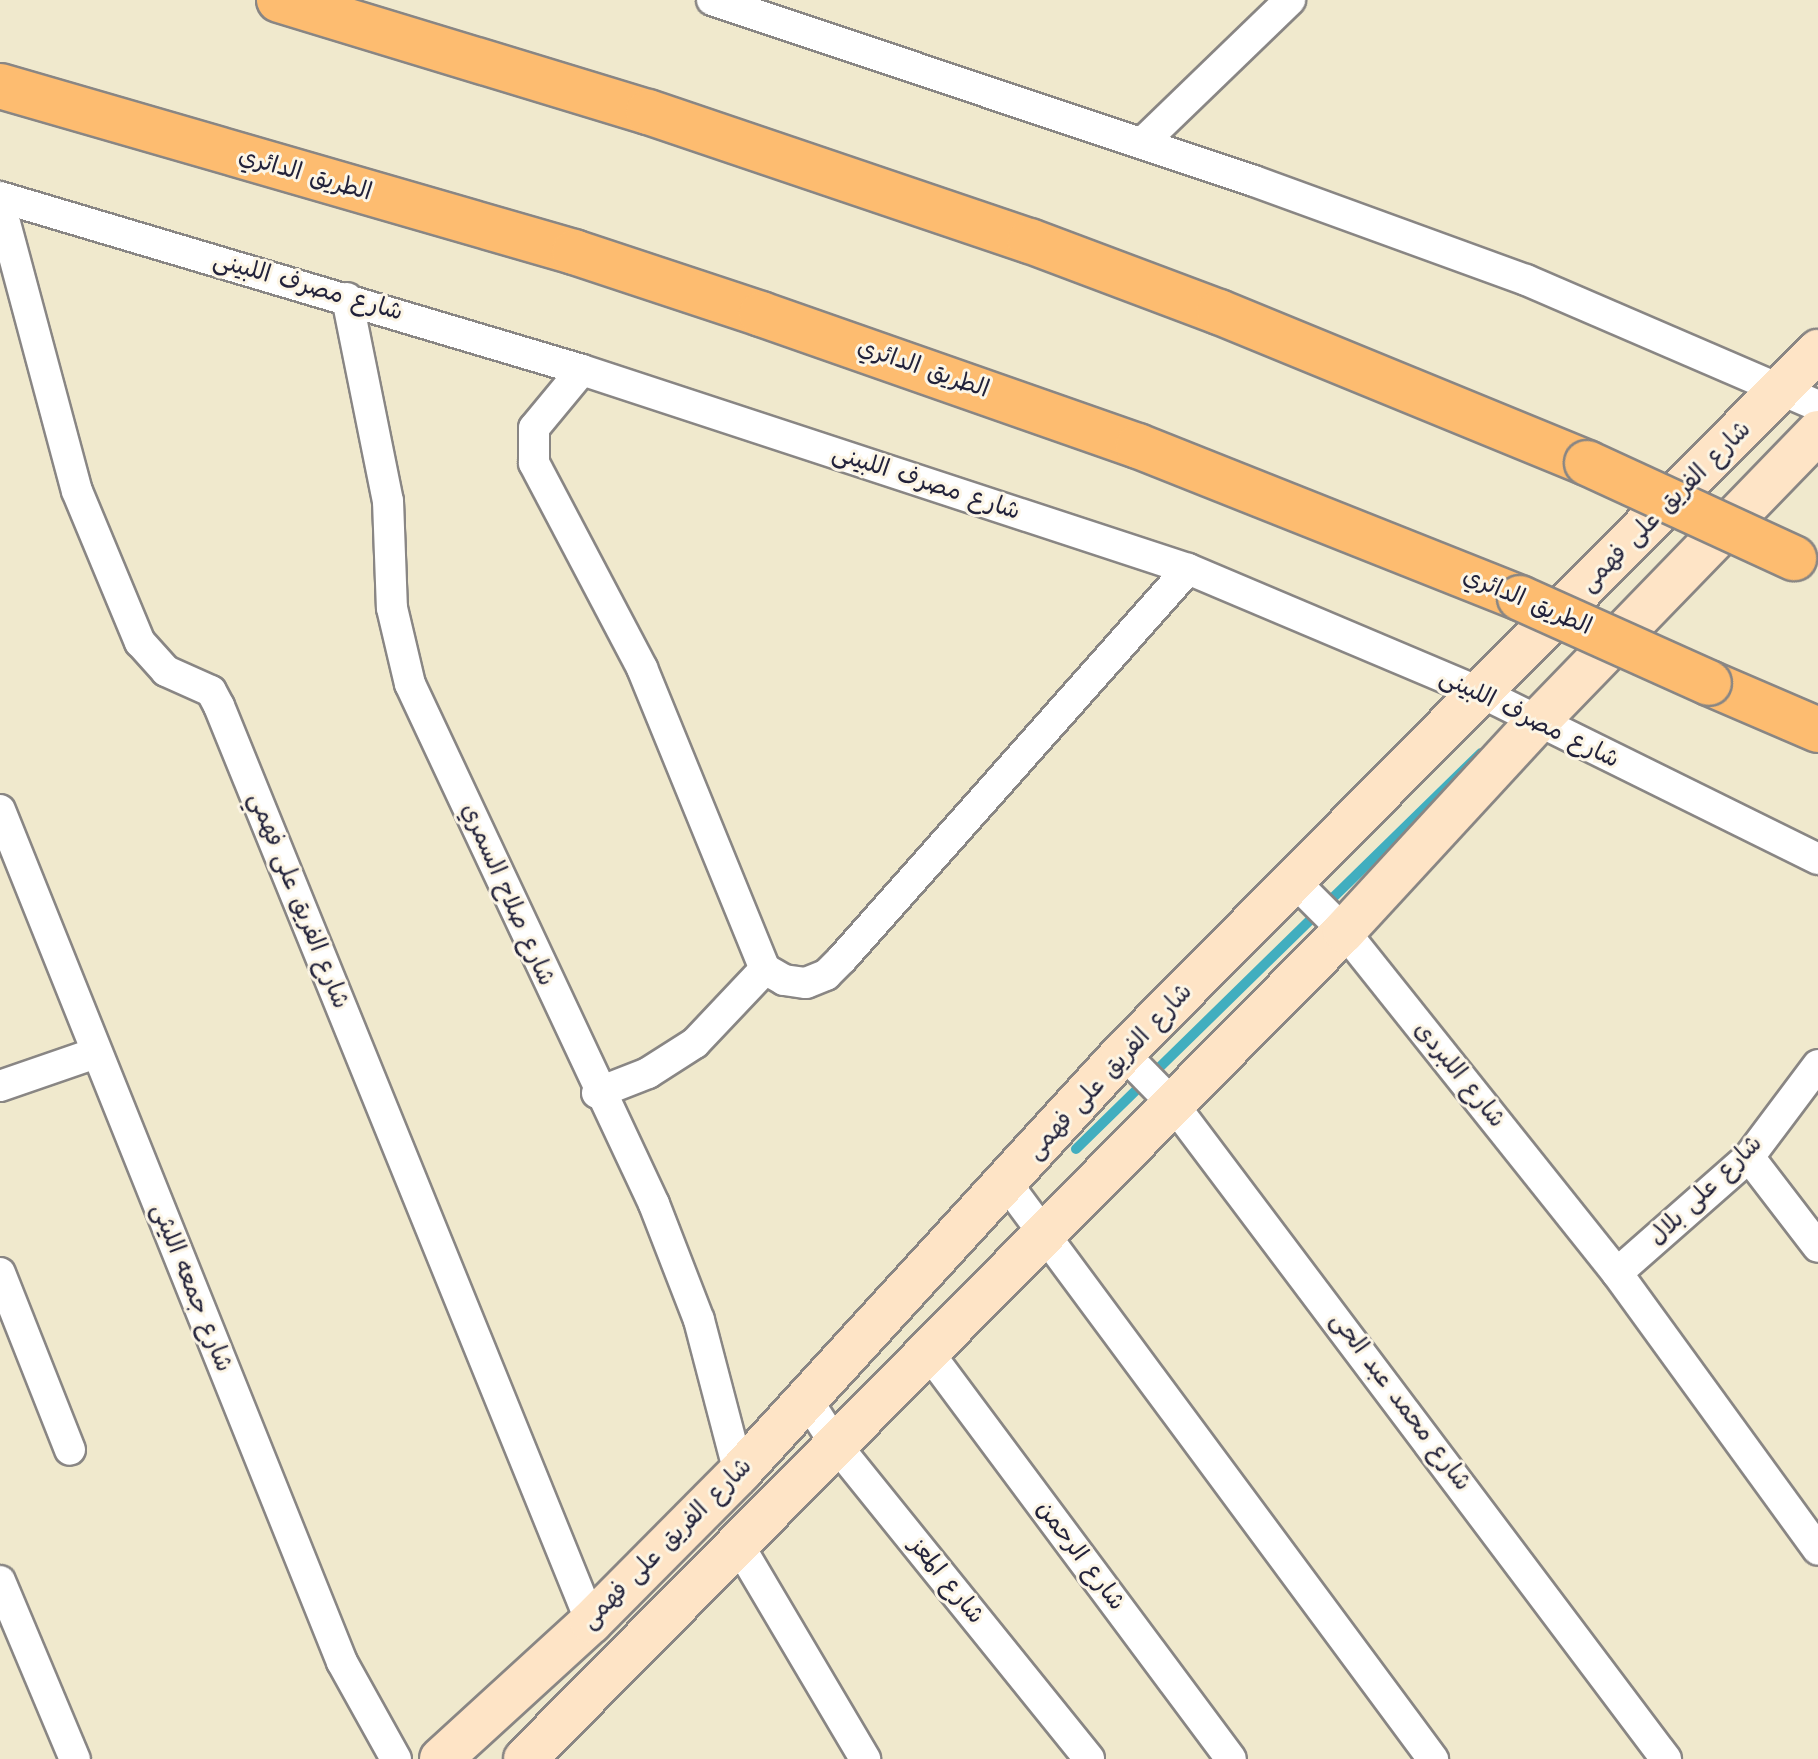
<!DOCTYPE html>
<meta charset="utf-8">
<style>
body{margin:0}
#map{position:relative;width:1818px;height:1759px;overflow:hidden;background:#f0e9cd;font-family:Kalam,"Playpen Sans Arabic",sans-serif}
div>[style]{position:absolute}
.stream>*{height:10px;margin:-5px;padding:0 5px;transform-origin:5px;border-radius:5px;background:#41aebf}
.roads{filter:drop-shadow(2px 0 #898684) drop-shadow(-2px 0 #898684) drop-shadow(0 2px #898684) drop-shadow(0 -2px #898684)}
.street>*{height:30px;margin:-15px;padding:0 15px;transform-origin:15px;border-radius:15px;background:#fff}
.secondary>*{height:42px;margin:-21px;padding:0 21px;transform-origin:21px;border-radius:21px;background:#fee4c6}
.highway>*{height:44px;margin:-22px;padding:0 22px;transform-origin:22px;border-radius:22px;background:#fdbc70}
.bridges{filter:drop-shadow(2px 0 #898684) drop-shadow(-2px 0 #898684) drop-shadow(0 2px #898684) drop-shadow(0 -2px #898684)}
.highway-bridge>*{height:44px;margin:-22px;padding:0 22px;transform-origin:22px;border-radius:22px;background:#fdbc70}
span{translate:-50% -50%;white-space:nowrap;text-align:center;line-height:1.15;-webkit-text-stroke:6px #fcf5e5;paint-order:stroke}
.street-label{font-size:24px;color:#22223b}
</style>
<div id="map">
<div class="stream">
<i style="left:1076px;top:1149px;width:566px;rotate:-44.36deg"></i>
</div>
<div class="roads">
<div class="street">
<i style="left:712px;top:0;width:571px;rotate:18.47deg"></i>
<i style="left:1254px;top:181px;width:289px;rotate:20deg"></i>
<i style="left:1526px;top:280px;width:318px;rotate:23.3deg"></i>
<i style="left:1142px;top:143px;width:206px;rotate:-44deg"></i>
<i style="left:0;top:197px;width:607px;rotate:16.55deg"></i>
<i style="left:582px;top:370px;width:638px;rotate:18.18deg"></i>
<i style="left:1188px;top:569px;width:319px;rotate:22.9deg"></i>
<i style="left:1482px;top:693px;width:375px;rotate:26.3deg"></i>
<i style="left:0;top:204px;width:297px;rotate:75deg"></i>
<i style="left:77px;top:491px;width:164px;rotate:67.4deg"></i>
<i style="left:140px;top:642px;width:39px;rotate:48deg"></i>
<i style="left:166px;top:671px;width:49px;rotate:24deg"></i>
<i style="left:211px;top:691px;width:17px;rotate:62deg"></i>
<i style="left:219px;top:706px;width:989px;rotate:67.9deg"></i>
<i style="left:347px;top:298px;width:207px;rotate:78.6deg"></i>
<i style="left:388px;top:501px;width:107px;rotate:87.9deg"></i>
<i style="left:392px;top:608px;width:78px;rotate:76.7deg"></i>
<i style="left:410px;top:684px;width:574px;rotate:64.86deg"></i>
<i style="left:654px;top:1204px;width:124px;rotate:68.8deg"></i>
<i style="left:699px;top:1320px;width:158px;rotate:75.3deg"></i>
<i style="left:582px;top:370px;width:75px;rotate:129.6deg"></i>
<i style="left:534px;top:428px;width:35px;rotate:90deg"></i>
<i style="left:534px;top:463px;width:232px;rotate:62.2deg"></i>
<i style="left:642px;top:668px;width:325px;rotate:67.8deg"></i>
<i style="left:765px;top:969px;width:22px;rotate:30deg"></i>
<i style="left:784px;top:980px;width:22px;rotate:8deg"></i>
<i style="left:806px;top:983px;width:22px;rotate:-22deg"></i>
<i style="left:826px;top:975px;width:23px;rotate:-45deg"></i>
<i style="left:842px;top:959px;width:521px;rotate:-48.42deg"></i>
<i style="left:0;top:810px;width:918px;rotate:68.13deg"></i>
<i style="left:342px;top:1662px;width:111px;rotate:60.9deg"></i>
<i style="left:1294px;top:881px;width:71px;rotate:45deg"></i>
<i style="left:1344px;top:931px;width:438px;rotate:51.4deg"></i>
<i style="left:1617px;top:1273px;width:342px;rotate:54deg"></i>
<i style="left:1123px;top:1053px;width:71px;rotate:45.6deg"></i>
<i style="left:1173px;top:1104px;width:820px;rotate:53.03deg"></i>
<i style="left:0;top:1086px;width:102px;rotate:-19deg"></i>
<i style="left:597px;top:1093px;width:55px;rotate:-21.4deg"></i>
<i style="left:648px;top:1073px;width:56px;rotate:-32.6deg"></i>
<i style="left:695px;top:1043px;width:102px;rotate:-46.6deg"></i>
<i style="left:1749px;top:1157px;width:113px;rotate:52.5deg"></i>
<i style="left:1007px;top:1184px;width:716px;rotate:53.47deg"></i>
<i style="left:0;top:1273px;width:190px;rotate:68.4deg"></i>
<i style="left:1617px;top:1273px;width:176px;rotate:-41.3deg"></i>
<i style="left:1749px;top:1157px;width:115px;rotate:-53.1deg"></i>
<i style="left:928px;top:1352px;width:507px;rotate:53.33deg"></i>
<i style="left:807px;top:1400px;width:54px;rotate:57.2deg"></i>
<i style="left:836px;top:1445px;width:403px;rotate:51.1deg"></i>
<i style="left:738px;top:1544px;width:250px;rotate:59.4deg"></i>
<i style="left:0;top:1581px;width:193px;rotate:67.2deg"></i>
</div>
<div class="secondary">
<i style="left:441px;top:1759px;width:203px;rotate:-42.4deg"></i>
<i style="left:591px;top:1622px;width:210px;rotate:-45.2deg"></i>
<i style="left:739px;top:1473px;width:569px;rotate:-47.56deg"></i>
<i style="left:1123px;top:1053px;width:988px;rotate:-45.29deg"></i>
<i style="left:525px;top:1759px;width:1165px;rotate:-45.31deg"></i>
<i style="left:1344px;top:931px;width:284px;rotate:-47.3deg"></i>
<i style="left:1537px;top:722px;width:404px;rotate:-45.9deg"></i>
</div>
<div class="highway">
<i style="left:279px;top:0;width:386px;rotate:16.9deg"></i>
<i style="left:648px;top:112px;width:403px;rotate:18.7deg"></i>
<i style="left:1030px;top:241px;width:202px;rotate:20.6deg"></i>
<i style="left:1219px;top:312px;width:398px;rotate:22.3deg"></i>
<i style="left:0;top:86px;width:598px;rotate:16.13deg"></i>
<i style="left:574px;top:252px;width:197px;rotate:18.3deg"></i>
<i style="left:761px;top:314px;width:399px;rotate:19.3deg"></i>
<i style="left:1138px;top:446px;width:411px;rotate:21.7deg"></i>
<i style="left:1709px;top:683px;width:119px;rotate:23.3deg"></i>
</div>
</div>
<div class="bridges">
<div class="highway-bridge">
<i style="left:1587px;top:463px;width:228px;rotate:24.7deg"></i>
<i style="left:1520px;top:598px;width:207px;rotate:24.2deg"></i>
</div>
</div>
<div class="street-label">
<span style="left:305px;top:175px;rotate:16deg">الطريق الدائري</span>
<span style="left:308px;top:287px;rotate:16deg">شارع مصرف اللبينى</span>
<span style="left:923px;top:369px;rotate:19deg">الطريق الدائري</span>
<span style="left:926px;top:483px;rotate:18deg">شارع مصرف اللبينى</span>
<span style="left:1666px;top:507px;rotate:-45deg">شارع الفريق على فهمى</span>
<span style="left:1527px;top:602px;rotate:23deg">الطريق الدائري</span>
<span style="left:1529px;top:719px;rotate:26deg">شارع مصرف اللبينى</span>
<span style="left:507px;top:895px;rotate:66deg">شارع صلاح السمري</span>
<span style="left:298px;top:901px;rotate:68deg">شارع الفريق على فهمي</span>
<span style="left:1110px;top:1072px;rotate:-47deg">شارع الفريق على فهمى</span>
<span style="left:1459px;top:1075px;rotate:51deg">شارع اللبردى</span>
<span style="left:1706px;top:1191px;rotate:-44deg">شارع على بلال</span>
<span style="left:191px;top:1288px;rotate:68deg">شارع جمعه الليثى</span>
<span style="left:1400px;top:1402px;rotate:53deg">شارع محمد عبد الحى</span>
<span style="left:667px;top:1544px;rotate:-45deg">شارع الفريق على فهمى</span>
<span style="left:1080px;top:1556px;rotate:53deg">شارع الرحمن</span>
<span style="left:946px;top:1581px;rotate:51deg">شارع المعز</span>
</div>
</div>
